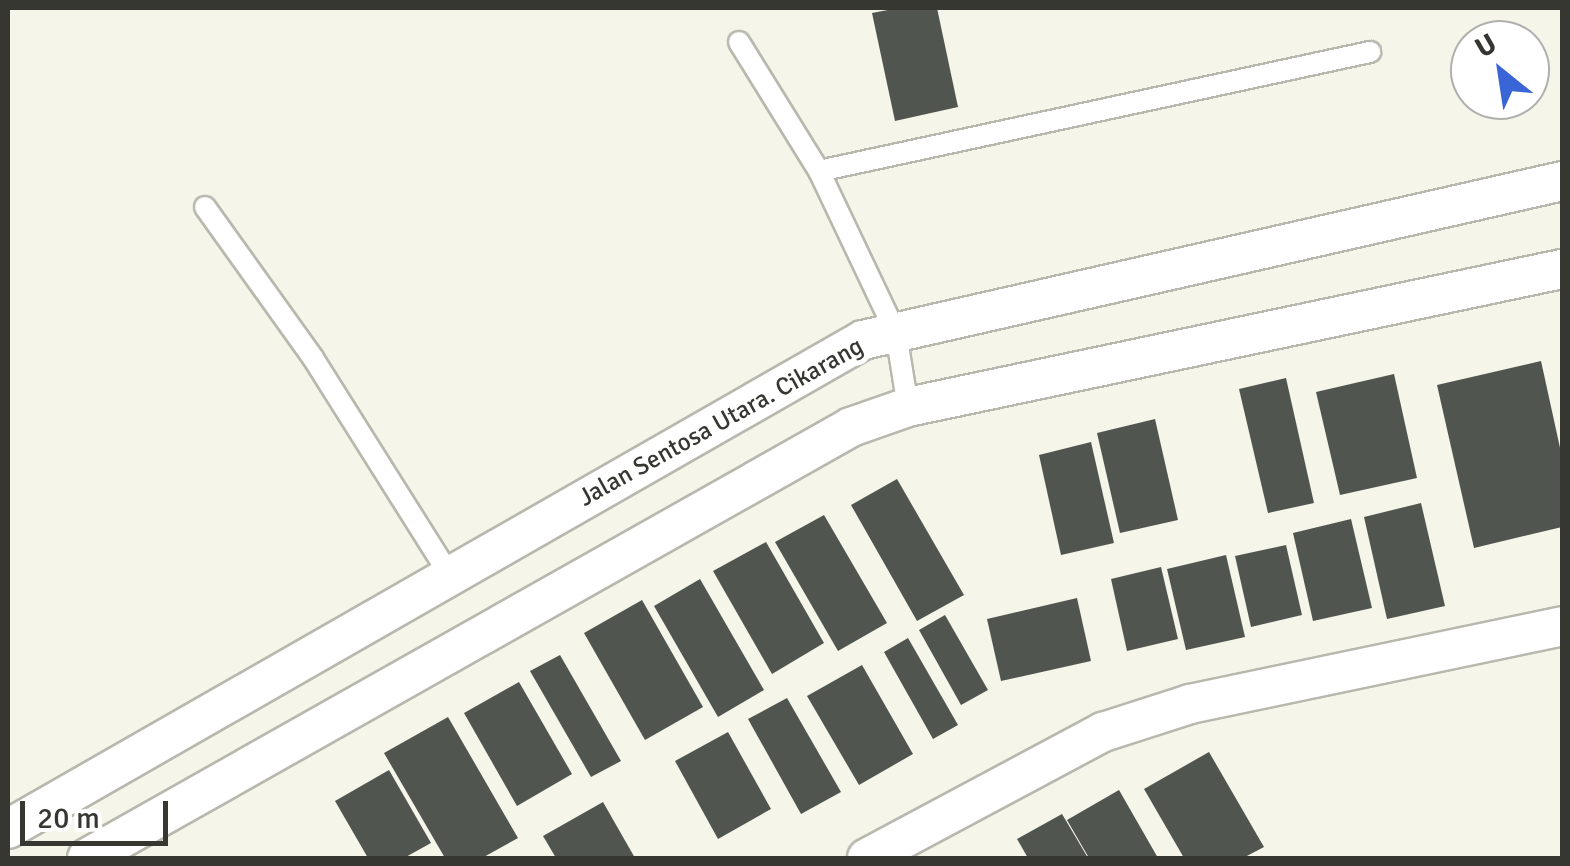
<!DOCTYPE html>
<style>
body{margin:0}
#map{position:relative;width:1570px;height:866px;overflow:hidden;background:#f5f5ea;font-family:Signika,sans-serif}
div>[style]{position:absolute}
.building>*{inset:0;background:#50564f}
.roads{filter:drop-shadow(2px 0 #b8b8ae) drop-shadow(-2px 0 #b8b8ae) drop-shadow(0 2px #b8b8ae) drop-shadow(0 -2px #b8b8ae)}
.lane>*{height:20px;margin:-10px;padding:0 10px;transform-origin:10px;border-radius:10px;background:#fff}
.street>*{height:38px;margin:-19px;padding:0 19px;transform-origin:19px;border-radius:19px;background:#fff}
span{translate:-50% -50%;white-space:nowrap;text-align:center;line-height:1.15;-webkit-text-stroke:10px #fff;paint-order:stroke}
.street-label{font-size:25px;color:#373732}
.frame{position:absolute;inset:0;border:10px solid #373732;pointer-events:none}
.north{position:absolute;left:1450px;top:20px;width:100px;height:100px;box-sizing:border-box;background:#fff;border:2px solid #afafad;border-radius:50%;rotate:330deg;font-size:28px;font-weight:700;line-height:40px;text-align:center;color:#373732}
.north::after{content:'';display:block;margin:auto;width:35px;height:45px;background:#3a65d6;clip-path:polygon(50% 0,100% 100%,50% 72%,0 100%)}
.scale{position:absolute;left:20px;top:801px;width:148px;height:45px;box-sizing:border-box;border:5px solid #373732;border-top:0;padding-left:12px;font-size:30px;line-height:35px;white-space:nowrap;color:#373732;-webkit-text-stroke:8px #fff;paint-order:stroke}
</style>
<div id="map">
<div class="building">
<i style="clip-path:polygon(898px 8px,937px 8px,958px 107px,895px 121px,872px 13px)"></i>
<i style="clip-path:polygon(1541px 361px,1562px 457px,1562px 527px,1474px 548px,1437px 385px)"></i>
<i style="clip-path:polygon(1394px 374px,1417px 478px,1340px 495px,1316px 392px)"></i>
<i style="clip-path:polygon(1286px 378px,1314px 503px,1268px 513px,1239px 389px)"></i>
<i style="clip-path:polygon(1155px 419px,1178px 520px,1120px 533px,1097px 433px)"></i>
<i style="clip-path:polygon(1091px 442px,1114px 543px,1061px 555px,1039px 455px)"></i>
<i style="clip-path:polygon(897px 479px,964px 595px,917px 621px,851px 505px)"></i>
<i style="clip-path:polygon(1421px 503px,1445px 606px,1387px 619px,1364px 517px)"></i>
<i style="clip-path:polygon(824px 515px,887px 623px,838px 651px,775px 542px)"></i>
<i style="clip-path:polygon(1351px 519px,1372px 608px,1313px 621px,1293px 533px)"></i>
<i style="clip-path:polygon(766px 542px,824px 643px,772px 674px,713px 571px)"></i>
<i style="clip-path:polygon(1286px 545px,1302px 615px,1251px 627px,1235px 556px)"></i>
<i style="clip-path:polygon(1226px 555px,1245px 637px,1186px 650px,1167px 569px)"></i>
<i style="clip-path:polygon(1161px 567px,1178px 639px,1127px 651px,1111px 579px)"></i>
<i style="clip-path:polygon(700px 579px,764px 690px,718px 717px,654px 606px)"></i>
<i style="clip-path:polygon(1077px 598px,1091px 661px,1001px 681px,987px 619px)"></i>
<i style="clip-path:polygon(642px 600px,703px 707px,645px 740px,584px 633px)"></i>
<i style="clip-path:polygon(945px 615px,988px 690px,961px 705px,919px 630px)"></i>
<i style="clip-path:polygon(908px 638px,958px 725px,933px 739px,884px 652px)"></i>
<i style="clip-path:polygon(560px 655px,621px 761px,591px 777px,530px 671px)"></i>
<i style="clip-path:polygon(862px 665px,913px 754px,859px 785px,807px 696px)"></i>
<i style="clip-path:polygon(519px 682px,572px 774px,517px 806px,464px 713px)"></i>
<i style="clip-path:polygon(787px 698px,841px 792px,801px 814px,748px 719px)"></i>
<i style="clip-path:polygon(448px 717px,518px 838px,482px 858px,445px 858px,384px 753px)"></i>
<i style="clip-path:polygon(728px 732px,771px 809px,718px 839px,675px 761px)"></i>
<i style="clip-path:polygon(1209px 752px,1264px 847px,1243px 858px,1184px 858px,1144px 789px)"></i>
<i style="clip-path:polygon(389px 770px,431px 843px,404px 858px,368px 858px,335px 801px)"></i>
<i style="clip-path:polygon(1119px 790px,1158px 858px,1089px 858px,1067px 820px)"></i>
<i style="clip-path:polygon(603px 802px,635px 858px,556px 858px,543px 836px)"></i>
<i style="clip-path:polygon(1062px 814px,1088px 858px,1028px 858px,1017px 839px)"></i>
</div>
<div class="roads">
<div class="lane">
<i style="left:739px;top:42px;width:152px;rotate:58.2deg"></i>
<i style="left:819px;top:171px;width:179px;rotate:64.6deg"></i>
<i style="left:896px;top:333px;width:75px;rotate:80.8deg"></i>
<i style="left:819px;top:171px;width:564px;rotate:-12.19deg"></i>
<i style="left:205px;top:207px;width:186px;rotate:54.4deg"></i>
<i style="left:313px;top:358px;width:255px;rotate:57.8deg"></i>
</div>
<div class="street">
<i style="left:8px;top:829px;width:985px;rotate:-29.77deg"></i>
<i style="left:863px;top:340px;width:717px;rotate:-12.81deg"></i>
<i style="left:87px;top:858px;width:877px;rotate:-29.43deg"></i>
<i style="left:851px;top:427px;width:60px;rotate:-19.3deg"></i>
<i style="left:908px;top:407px;width:668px;rotate:-11.92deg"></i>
<i style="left:867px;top:858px;width:268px;rotate:-28.1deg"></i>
<i style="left:1103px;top:732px;width:91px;rotate:-17.8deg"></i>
<i style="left:1190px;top:704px;width:380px;rotate:-11.8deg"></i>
</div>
</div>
<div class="street-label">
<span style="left:721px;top:422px;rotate:-29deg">Jalan Sentosa Utara. Cikarang</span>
</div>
<div class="frame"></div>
<div class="north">U</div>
<div class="scale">20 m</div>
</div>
